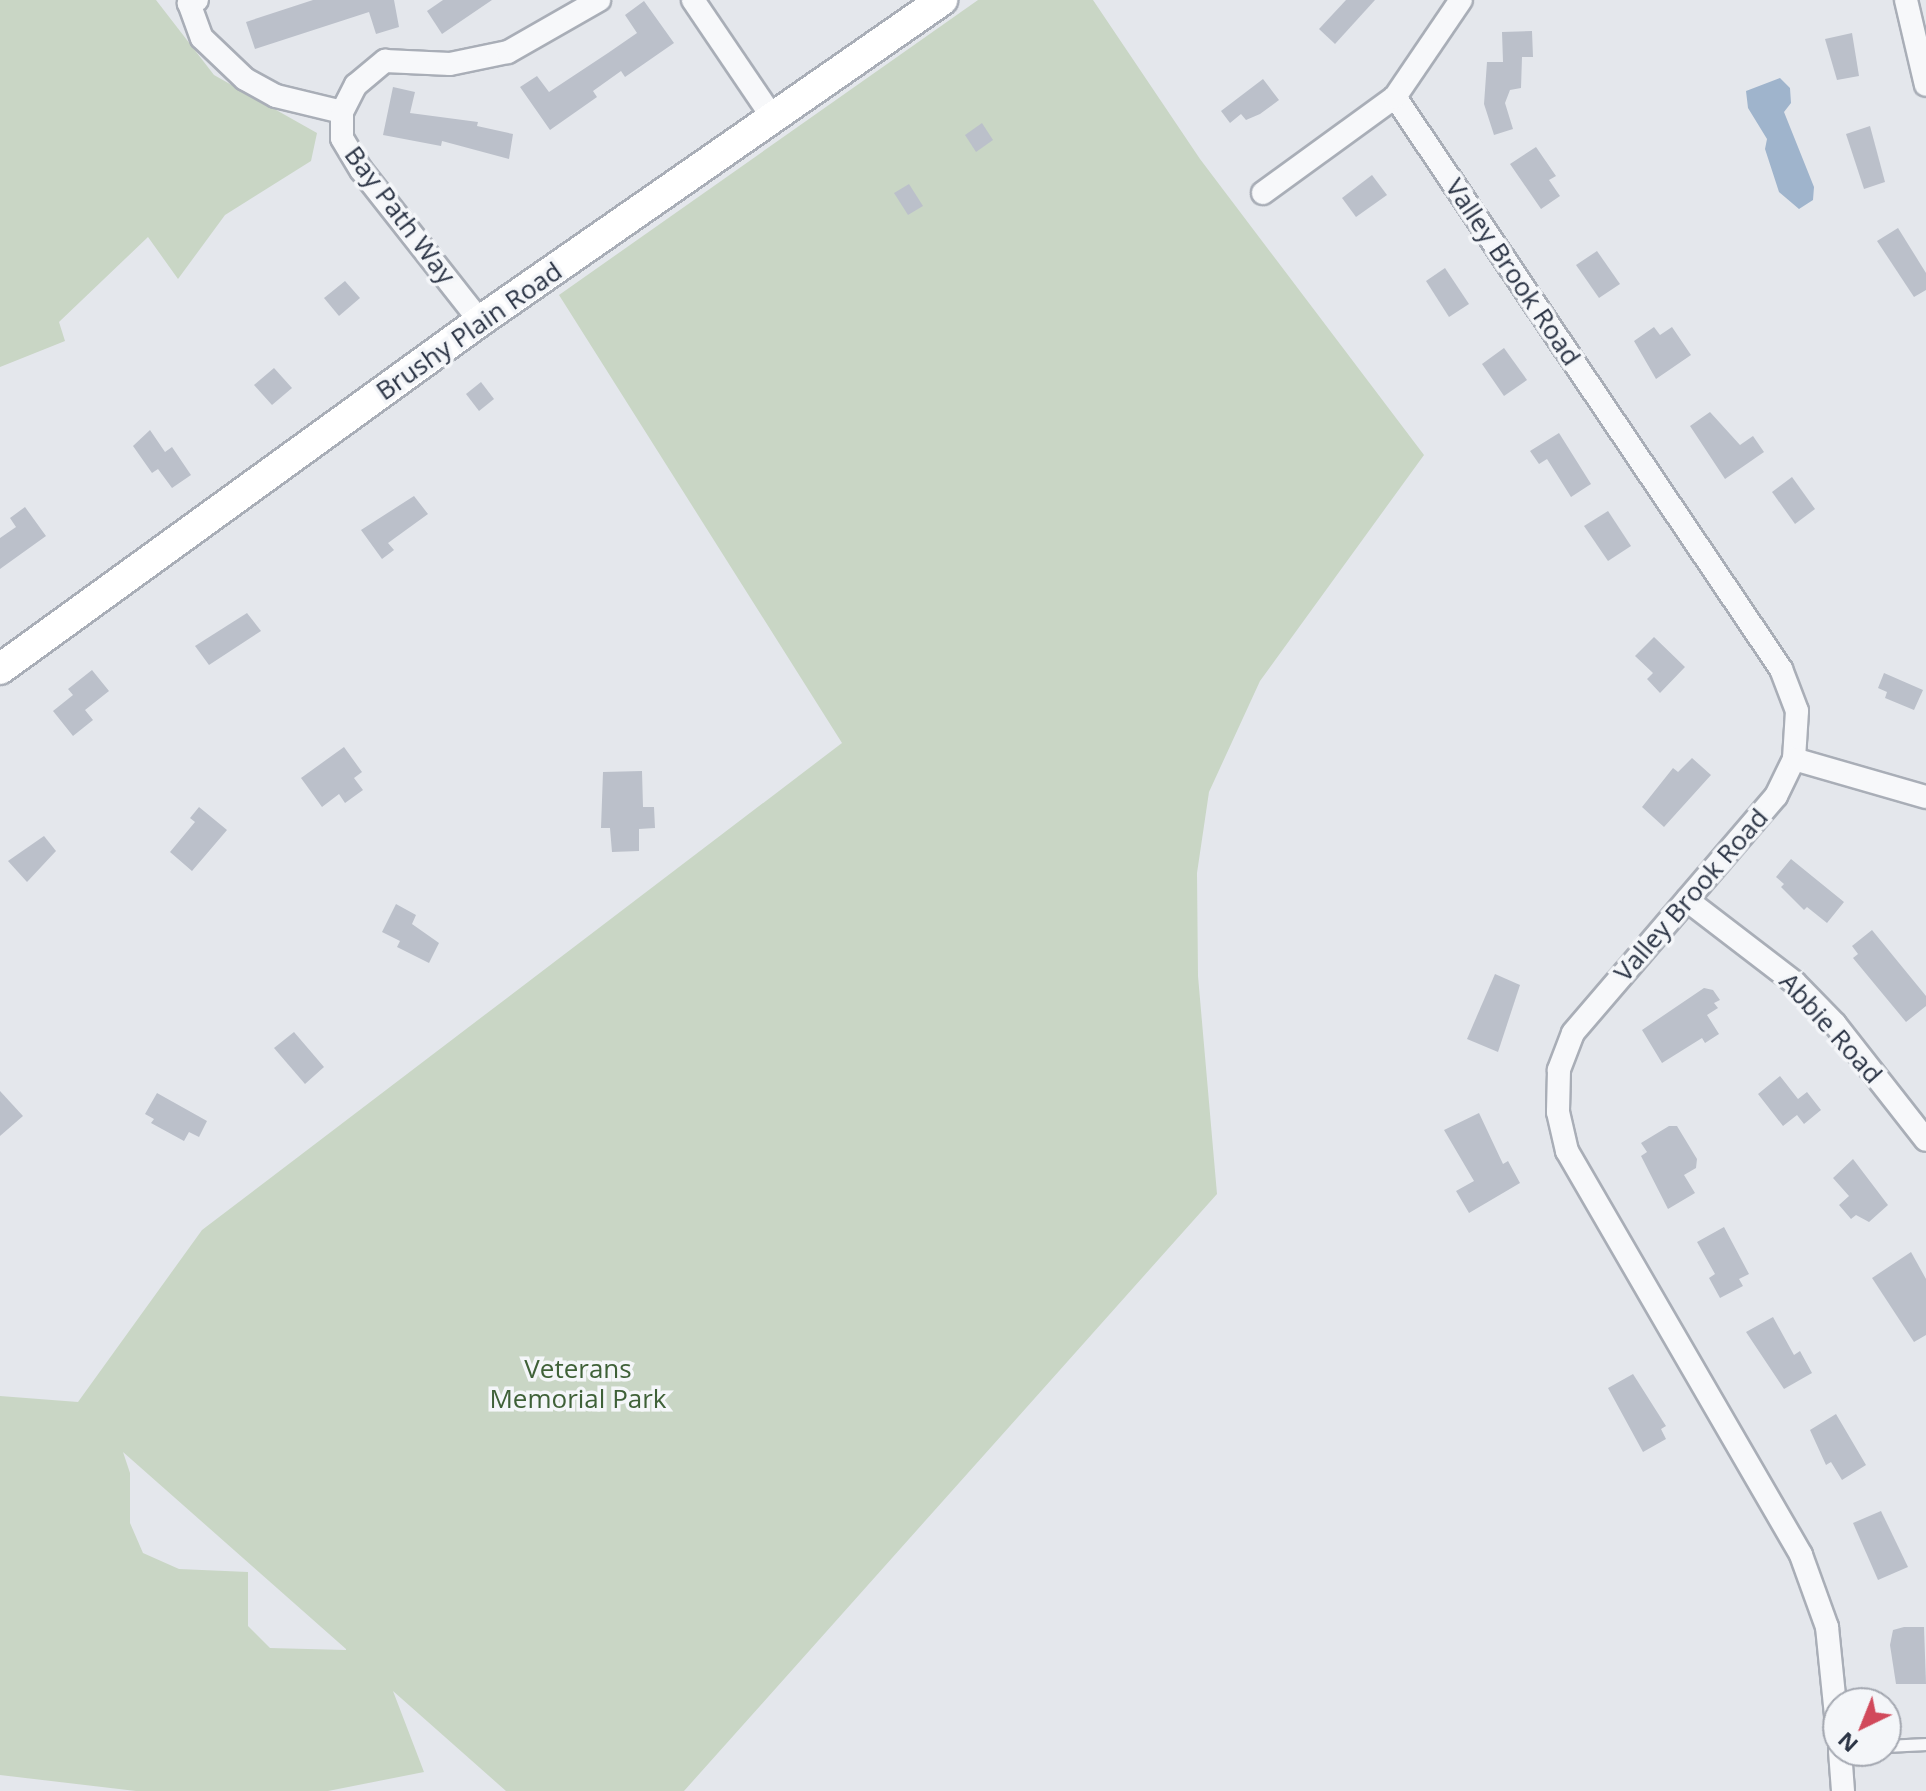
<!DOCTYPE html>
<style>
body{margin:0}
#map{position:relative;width:1926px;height:1791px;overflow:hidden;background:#e4e7ec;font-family:"Open Sans",sans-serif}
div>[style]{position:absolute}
.green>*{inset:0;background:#c9d6c5}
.water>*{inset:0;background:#9fb4cc}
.building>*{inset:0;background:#bbc0ca}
.roads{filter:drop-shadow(2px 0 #a9aeb7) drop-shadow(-2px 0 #a9aeb7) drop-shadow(0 2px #a9aeb7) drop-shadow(0 -2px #a9aeb7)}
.service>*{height:11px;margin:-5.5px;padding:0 5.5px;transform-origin:5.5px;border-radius:5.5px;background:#f7f8fa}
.minor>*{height:22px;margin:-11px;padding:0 11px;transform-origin:11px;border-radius:11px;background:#f7f8fa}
.secondary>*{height:30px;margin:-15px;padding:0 15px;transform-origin:15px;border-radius:15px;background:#fff}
span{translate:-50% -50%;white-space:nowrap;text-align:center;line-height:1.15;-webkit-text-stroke:7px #f4f6f9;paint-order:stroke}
.street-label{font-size:26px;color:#2b3445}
.park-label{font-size:26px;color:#3f6138}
.north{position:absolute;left:1822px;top:1687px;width:80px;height:80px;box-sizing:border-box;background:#f4f6f9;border:2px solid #a4a8b1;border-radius:50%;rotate:223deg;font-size:22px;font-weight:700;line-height:32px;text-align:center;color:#2b3445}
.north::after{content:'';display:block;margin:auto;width:28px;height:36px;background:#d1495b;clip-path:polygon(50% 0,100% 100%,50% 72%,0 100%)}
</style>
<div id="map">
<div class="green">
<i style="clip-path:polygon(0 0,156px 0,214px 75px,317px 133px,311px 161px,225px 215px,178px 279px,148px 237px,59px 322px,65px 341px,0 367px)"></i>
<i style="clip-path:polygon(evenodd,978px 0,1093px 0,1200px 159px,1424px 455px,1260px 681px,1209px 792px,1197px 873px,1198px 976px,1217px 1194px,684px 1791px,506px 1791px,393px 1691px,424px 1772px,328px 1791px,136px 1791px,0 1775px,0 1396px,78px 1402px,202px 1230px,842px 743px,559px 295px,978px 0,123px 1452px,346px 1649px,346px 1650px,270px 1648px,248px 1626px,248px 1572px,179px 1569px,143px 1553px,130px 1523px,130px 1473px,123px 1452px)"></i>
</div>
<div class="water">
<i style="clip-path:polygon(1780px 78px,1790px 88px,1791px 103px,1784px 112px,1814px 187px,1813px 200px,1799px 209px,1779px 192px,1765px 149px,1767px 139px,1748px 108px,1746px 91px)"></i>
</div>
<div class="building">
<i style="clip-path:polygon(313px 0,394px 0,399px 27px,376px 34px,369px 12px,255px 49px,246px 22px)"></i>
<i style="clip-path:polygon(443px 0,492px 0,442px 34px,427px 11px)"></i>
<i style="clip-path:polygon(1346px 0,1375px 0,1335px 44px,1319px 29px)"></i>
<i style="clip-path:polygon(644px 1px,674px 43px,625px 77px,621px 71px,593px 91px,597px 97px,550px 130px,520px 87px,537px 76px,549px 92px,608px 53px,637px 33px,625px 15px)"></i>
<i style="clip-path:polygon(1532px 31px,1533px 57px,1522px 57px,1521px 88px,1510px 90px,1505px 103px,1513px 129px,1494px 135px,1484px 104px,1487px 62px,1503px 62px,1502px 32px)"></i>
<i style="clip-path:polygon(1852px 33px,1859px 76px,1837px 80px,1825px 39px)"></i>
<i style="clip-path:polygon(1263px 79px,1279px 100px,1260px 114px,1246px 120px,1241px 114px,1230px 123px,1221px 111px)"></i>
<i style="clip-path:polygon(393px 87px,415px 92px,410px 113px,478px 122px,477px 126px,513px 134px,509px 159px,442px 141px,441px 146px,383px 135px)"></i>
<i style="clip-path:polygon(982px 123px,993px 140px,976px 152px,965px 135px)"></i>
<i style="clip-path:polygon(1870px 126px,1885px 182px,1864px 189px,1846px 134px)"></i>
<i style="clip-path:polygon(1536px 147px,1556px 176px,1549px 180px,1560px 196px,1541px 209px,1510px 164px)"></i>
<i style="clip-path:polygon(1372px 175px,1387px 195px,1356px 217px,1342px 198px)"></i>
<i style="clip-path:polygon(909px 184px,923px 206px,908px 215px,894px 193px)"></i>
<i style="clip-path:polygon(1898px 228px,1926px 273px,1926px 290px,1914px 297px,1877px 241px)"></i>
<i style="clip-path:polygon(1597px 251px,1620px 284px,1599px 298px,1576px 265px)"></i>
<i style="clip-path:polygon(1445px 268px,1469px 304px,1449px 317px,1426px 281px)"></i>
<i style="clip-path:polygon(345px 281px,360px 298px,339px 316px,324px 298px)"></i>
<i style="clip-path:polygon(1654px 327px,1660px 335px,1672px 327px,1691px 355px,1656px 379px,1634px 341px)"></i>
<i style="clip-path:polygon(1504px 348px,1527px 380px,1504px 396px,1482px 364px)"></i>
<i style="clip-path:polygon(274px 368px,292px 388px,272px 405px,254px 385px)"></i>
<i style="clip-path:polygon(481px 382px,494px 399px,479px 411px,466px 394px)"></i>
<i style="clip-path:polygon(1710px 412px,1740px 445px,1753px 436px,1764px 452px,1725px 479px,1690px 426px)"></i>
<i style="clip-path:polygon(150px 430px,165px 452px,172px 447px,191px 475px,172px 488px,158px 469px,152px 473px,133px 446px)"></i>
<i style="clip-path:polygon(1559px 433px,1591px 484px,1571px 497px,1547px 459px,1539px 464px,1530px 451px)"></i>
<i style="clip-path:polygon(1792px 477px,1815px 509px,1795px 524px,1772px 492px)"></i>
<i style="clip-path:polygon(414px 496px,428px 514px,388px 543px,394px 550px,382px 559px,361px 530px)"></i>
<i style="clip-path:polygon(25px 507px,46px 536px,0 569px,0 538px,16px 527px,10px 518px)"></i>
<i style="clip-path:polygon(1608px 511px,1631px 546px,1608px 561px,1584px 526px)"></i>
<i style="clip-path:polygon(247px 613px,261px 631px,209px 665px,195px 646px)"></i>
<i style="clip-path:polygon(1654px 637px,1685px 667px,1660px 693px,1647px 679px,1653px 673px,1635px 656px)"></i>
<i style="clip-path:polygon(92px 670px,109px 691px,85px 710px,93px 720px,73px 736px,53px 711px,73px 695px,68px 689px)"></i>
<i style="clip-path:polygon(1884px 673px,1923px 690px,1914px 710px,1885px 698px,1887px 692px,1878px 688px)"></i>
<i style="clip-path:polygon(344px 747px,362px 772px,354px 778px,363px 790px,345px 803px,339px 794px,322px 807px,301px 778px)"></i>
<i style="clip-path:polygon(1692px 758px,1711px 775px,1664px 827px,1642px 807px,1673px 768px,1678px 772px)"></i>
<i style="clip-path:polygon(642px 771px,643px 807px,654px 807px,655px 828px,639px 829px,639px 851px,612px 852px,610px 828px,601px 828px,603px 772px)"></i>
<i style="clip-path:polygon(199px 807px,227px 830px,192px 871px,170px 852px,195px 822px,190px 818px)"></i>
<i style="clip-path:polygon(44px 836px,56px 851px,27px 882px,8px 861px)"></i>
<i style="clip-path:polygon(1791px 859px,1844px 902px,1827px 923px,1807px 907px,1804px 910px,1781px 887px,1784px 884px,1776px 877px)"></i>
<i style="clip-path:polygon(396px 904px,416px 915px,412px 924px,439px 943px,429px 963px,397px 947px,400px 941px,382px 932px)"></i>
<i style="clip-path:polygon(1872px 930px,1926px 996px,1926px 1006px,1906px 1022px,1853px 958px,1858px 954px,1852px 946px)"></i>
<i style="clip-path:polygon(1495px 974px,1520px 985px,1498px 1052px,1467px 1039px)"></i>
<i style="clip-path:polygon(1704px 988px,1713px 990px,1720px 1000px,1714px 1003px,1718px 1008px,1707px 1015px,1719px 1034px,1705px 1043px,1702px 1038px,1662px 1063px,1642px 1030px)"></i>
<i style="clip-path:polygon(294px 1032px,324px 1067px,305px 1084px,274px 1048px)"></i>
<i style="clip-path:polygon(1780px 1076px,1798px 1099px,1807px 1092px,1821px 1110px,1804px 1124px,1797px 1115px,1783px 1126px,1758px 1094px)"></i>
<i style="clip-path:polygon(0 1091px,23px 1116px,0 1136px)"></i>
<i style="clip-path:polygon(157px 1093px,207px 1121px,199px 1137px,189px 1132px,184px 1141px,151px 1123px,154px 1119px,145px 1114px)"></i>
<i style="clip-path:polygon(1479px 1113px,1503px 1164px,1508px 1161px,1520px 1183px,1469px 1213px,1456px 1191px,1474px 1181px,1444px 1130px)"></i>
<i style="clip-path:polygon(1669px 1126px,1677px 1126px,1697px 1159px,1696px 1168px,1684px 1175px,1695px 1193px,1668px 1209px,1641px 1156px,1647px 1152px,1641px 1143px)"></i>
<i style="clip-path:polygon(1853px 1159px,1888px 1205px,1869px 1222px,1856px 1215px,1851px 1219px,1839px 1205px,1849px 1196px,1833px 1178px)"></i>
<i style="clip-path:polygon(1724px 1227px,1749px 1274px,1739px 1279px,1743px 1286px,1720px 1298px,1709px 1278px,1715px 1274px,1697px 1242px)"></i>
<i style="clip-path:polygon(1911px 1252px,1926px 1279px,1926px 1335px,1914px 1342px,1872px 1278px)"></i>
<i style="clip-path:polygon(1773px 1317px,1794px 1355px,1800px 1351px,1812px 1373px,1784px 1389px,1746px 1332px)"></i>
<i style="clip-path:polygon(1633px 1374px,1666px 1426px,1661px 1429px,1666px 1439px,1643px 1452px,1608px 1388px)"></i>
<i style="clip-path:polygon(1836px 1414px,1866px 1465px,1842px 1480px,1831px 1462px,1826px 1465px,1810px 1430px)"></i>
<i style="clip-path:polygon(1881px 1511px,1908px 1567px,1878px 1580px,1853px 1523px)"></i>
<i style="clip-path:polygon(1904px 1627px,1924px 1627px,1926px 1684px,1896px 1684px,1890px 1645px,1893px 1630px)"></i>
</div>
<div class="roads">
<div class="service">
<i style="left:1886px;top:1746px;width:40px;rotate:-2.9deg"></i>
</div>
<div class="minor">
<i style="left:197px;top:0;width:9px;rotate:159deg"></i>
<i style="left:189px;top:3px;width:37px;rotate:70deg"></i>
<i style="left:202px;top:38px;width:59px;rotate:43.6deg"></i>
<i style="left:245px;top:79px;width:35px;rotate:29deg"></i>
<i style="left:276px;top:96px;width:68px;rotate:13.6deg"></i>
<i style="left:693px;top:0;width:143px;rotate:55.9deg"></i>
<i style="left:1906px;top:0;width:87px;rotate:76.8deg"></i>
<i style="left:1395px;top:97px;width:690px;rotate:55.99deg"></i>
<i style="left:1781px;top:669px;width:45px;rotate:69.1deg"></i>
<i style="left:1797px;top:711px;width:48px;rotate:93.6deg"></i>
<i style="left:1794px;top:759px;width:41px;rotate:115.9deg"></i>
<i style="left:1776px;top:796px;width:312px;rotate:130.6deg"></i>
<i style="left:1573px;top:1033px;width:40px;rotate:111deg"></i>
<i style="left:1559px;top:1070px;width:42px;rotate:91.4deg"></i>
<i style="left:1558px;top:1112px;width:40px;rotate:77deg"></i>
<i style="left:1567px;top:1151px;width:467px;rotate:59.9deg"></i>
<i style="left:1801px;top:1555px;width:77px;rotate:70.1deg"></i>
<i style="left:1827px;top:1627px;width:109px;rotate:84.2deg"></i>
<i style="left:1263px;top:193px;width:163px;rotate:-36deg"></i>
<i style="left:1395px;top:97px;width:117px;rotate:-55.8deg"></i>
<i style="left:480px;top:321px;width:192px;rotate:-128.2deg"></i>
<i style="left:361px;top:170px;width:37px;rotate:-121deg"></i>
<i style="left:342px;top:138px;width:26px;rotate:-90deg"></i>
<i style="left:342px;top:112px;width:30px;rotate:-63deg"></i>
<i style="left:356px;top:85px;width:38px;rotate:-40deg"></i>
<i style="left:385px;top:61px;width:65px;rotate:2.6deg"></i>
<i style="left:450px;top:64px;width:59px;rotate:-11.7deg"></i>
<i style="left:508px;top:52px;width:105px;rotate:-29.7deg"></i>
<i style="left:1794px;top:759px;width:137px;rotate:16.1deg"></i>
<i style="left:1687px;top:900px;width:136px;rotate:37.5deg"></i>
<i style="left:1795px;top:983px;width:57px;rotate:45.7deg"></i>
<i style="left:1835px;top:1024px;width:147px;rotate:51.9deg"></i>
<i style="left:1840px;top:1751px;width:40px;rotate:85.7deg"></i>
</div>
<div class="secondary">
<i style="left:0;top:669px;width:593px;rotate:-35.94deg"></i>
<i style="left:480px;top:321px;width:563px;rotate:-34.79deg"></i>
</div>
</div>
<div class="street-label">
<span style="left:400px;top:215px;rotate:53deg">Bay Path Way</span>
<span style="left:1513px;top:272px;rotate:56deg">Valley Brook Road</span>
<span style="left:469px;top:331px;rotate:-35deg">Brushy Plain Road</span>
<span style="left:1691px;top:895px;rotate:-49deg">Valley Brook Road</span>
<span style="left:1831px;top:1028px;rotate:48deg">Abbie Road</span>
</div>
<div class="park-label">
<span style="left:578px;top:1384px">Veterans<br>Memorial Park</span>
</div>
<div class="north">N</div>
</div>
